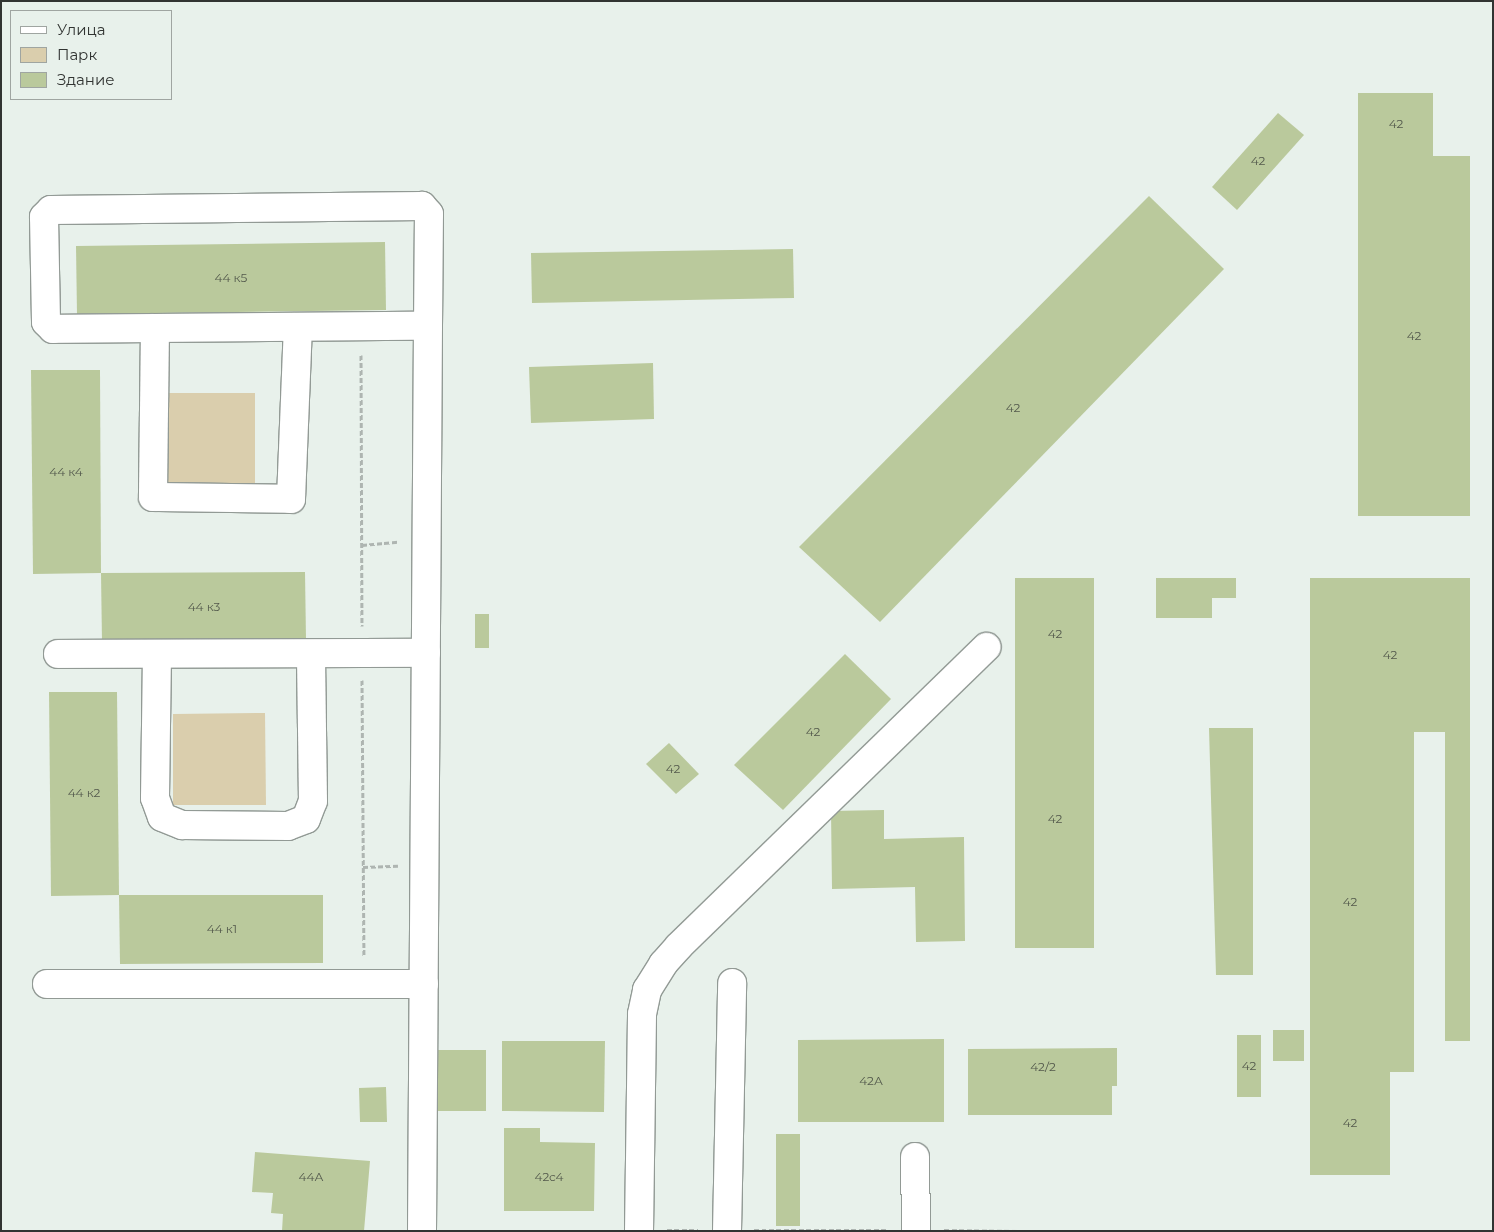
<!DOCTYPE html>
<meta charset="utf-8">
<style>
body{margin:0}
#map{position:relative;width:1494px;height:1232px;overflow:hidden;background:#e8f1eb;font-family:Montserrat,sans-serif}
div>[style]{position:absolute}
.green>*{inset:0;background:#dacead}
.building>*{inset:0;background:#bac99c}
.path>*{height:3px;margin-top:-1.5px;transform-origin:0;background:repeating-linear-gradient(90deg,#aeb5b1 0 5px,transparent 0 7.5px)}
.roads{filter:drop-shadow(1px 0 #929a95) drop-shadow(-1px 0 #929a95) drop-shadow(0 1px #929a95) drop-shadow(0 -1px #929a95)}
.minor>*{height:28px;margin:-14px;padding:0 14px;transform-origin:14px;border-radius:14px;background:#fff}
span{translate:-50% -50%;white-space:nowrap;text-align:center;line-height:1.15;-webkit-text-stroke:4px #e8f1eb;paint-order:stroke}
.number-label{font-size:12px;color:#53594c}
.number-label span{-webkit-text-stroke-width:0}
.frame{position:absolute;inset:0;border:2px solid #313432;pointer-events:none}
.legend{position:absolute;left:10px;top:10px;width:162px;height:90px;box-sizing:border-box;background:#e8f1eb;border:1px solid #9fa5a1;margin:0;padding:6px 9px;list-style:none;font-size:15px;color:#313432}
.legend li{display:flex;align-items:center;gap:10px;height:25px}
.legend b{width:25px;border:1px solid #9fa5a1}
</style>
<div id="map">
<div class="green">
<i style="clip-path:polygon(164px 393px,255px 393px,255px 483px,164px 484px)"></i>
<i style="clip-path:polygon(265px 713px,266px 805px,173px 805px,173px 714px)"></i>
</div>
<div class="building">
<i style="clip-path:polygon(1358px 93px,1433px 93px,1433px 156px,1470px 156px,1470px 516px,1358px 516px)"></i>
<i style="clip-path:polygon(1278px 113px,1304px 135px,1237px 210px,1212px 187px)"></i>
<i style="clip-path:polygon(1149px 196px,1224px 269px,880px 622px,799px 547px)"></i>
<i style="clip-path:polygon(385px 242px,386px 310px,77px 314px,76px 246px)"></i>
<i style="clip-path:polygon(793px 249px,794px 298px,532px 303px,531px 253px)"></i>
<i style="clip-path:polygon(653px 363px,654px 419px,531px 423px,529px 367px)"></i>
<i style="clip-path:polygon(31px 370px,100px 370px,101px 573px,33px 574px)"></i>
<i style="clip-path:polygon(305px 572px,306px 640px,102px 642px,101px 573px)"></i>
<i style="clip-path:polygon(1015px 578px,1094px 578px,1094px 948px,1015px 948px)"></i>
<i style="clip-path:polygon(1156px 578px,1236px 578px,1236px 598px,1212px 598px,1212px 618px,1156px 618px)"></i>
<i style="clip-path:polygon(1310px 578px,1470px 578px,1470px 1041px,1445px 1041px,1445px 732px,1414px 732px,1414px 1072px,1390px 1072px,1390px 1175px,1310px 1175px)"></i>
<i style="clip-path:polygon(475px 614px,489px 614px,489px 648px,475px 648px)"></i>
<i style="clip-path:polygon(845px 654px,891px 699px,783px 810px,734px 765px)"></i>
<i style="clip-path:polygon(49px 692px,117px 692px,119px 895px,51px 896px)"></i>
<i style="clip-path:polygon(1209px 728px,1253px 728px,1253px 975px,1216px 975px)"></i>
<i style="clip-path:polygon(669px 743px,699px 774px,676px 794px,646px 764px)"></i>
<i style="clip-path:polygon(884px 810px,884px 839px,964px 837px,965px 941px,916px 942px,915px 887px,832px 889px,831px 811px)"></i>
<i style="clip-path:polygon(119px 895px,323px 895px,323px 963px,120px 964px)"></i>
<i style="clip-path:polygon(1273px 1030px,1304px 1030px,1304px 1061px,1273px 1061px)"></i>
<i style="clip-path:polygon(1237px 1035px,1261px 1035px,1261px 1097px,1237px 1097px)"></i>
<i style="clip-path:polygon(944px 1039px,944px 1122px,798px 1122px,798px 1040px)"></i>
<i style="clip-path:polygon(502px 1041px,605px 1041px,604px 1112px,502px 1111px)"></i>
<i style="clip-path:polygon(1117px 1048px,1117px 1086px,1112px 1086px,1112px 1115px,968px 1115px,968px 1049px)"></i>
<i style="clip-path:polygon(431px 1050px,486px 1050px,486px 1111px,431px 1111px)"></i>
<i style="clip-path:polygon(386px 1087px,387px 1122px,360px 1122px,359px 1088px)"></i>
<i style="clip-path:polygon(504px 1128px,540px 1128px,540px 1142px,595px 1143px,594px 1211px,504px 1211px)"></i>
<i style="clip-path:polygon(776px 1134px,800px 1134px,800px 1226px,776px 1226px)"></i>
<i style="clip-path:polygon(255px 1152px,370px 1161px,364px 1231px,282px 1231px,283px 1214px,271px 1213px,273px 1193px,252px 1192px)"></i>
</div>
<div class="path">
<i style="left:361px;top:355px;width:271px;rotate:89.8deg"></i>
<i style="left:362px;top:545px;width:36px;rotate:-5deg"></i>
<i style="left:362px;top:680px;width:276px;rotate:89.6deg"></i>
<i style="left:363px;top:867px;width:35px;rotate:-2deg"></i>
<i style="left:667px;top:1230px;width:31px"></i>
<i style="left:754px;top:1230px;width:134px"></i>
<i style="left:944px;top:1230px;width:84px;rotate:0.7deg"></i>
</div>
<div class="roads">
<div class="minor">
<i style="left:155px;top:328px;width:169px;rotate:90.7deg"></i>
<i style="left:153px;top:497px;width:138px;rotate:0.8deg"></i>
<i style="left:291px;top:499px;width:172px;rotate:-87.7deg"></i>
<i style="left:58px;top:654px;width:368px;rotate:-0.2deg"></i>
<i style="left:157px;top:654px;width:144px;rotate:90.8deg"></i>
<i style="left:155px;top:798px;width:20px;rotate:70deg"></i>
<i style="left:162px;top:817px;width:22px;rotate:22deg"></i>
<i style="left:182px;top:825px;width:106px;rotate:0.5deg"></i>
<i style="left:288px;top:826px;width:19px;rotate:-21deg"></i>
<i style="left:306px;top:819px;width:19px;rotate:-69deg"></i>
<i style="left:313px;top:801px;width:147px;rotate:-90.8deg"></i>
<i style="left:47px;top:984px;width:377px"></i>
<i style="left:915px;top:1157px;width:74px;rotate:89.2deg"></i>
<i style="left:422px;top:1231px;width:905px;rotate:-89.62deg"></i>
<i style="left:428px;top:326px;width:112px;rotate:-89.5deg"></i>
<i style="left:429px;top:214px;width:11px;rotate:-131deg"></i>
<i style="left:422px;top:206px;width:371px;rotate:179.4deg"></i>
<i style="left:51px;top:210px;width:10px;rotate:135deg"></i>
<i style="left:44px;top:217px;width:105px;rotate:88.9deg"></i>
<i style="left:46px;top:322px;width:10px;rotate:45deg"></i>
<i style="left:53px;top:329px;width:375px;rotate:-0.5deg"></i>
<i style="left:639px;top:1231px;width:217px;rotate:-89.2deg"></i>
<i style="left:642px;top:1014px;width:25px;rotate:-78deg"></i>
<i style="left:647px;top:990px;width:31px;rotate:-58deg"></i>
<i style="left:663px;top:964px;width:24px;rotate:-48deg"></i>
<i style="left:679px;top:946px;width:429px;rotate:-44.2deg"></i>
<i style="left:727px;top:1231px;width:248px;rotate:-88.8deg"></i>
</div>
</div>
<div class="number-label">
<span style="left:1396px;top:124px">42</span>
<span style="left:1258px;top:161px">42</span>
<span style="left:231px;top:278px">44 к5</span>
<span style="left:1414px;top:336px">42</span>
<span style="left:1013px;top:408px">42</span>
<span style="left:66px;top:472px">44 к4</span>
<span style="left:204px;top:607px">44 к3</span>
<span style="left:1055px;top:634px">42</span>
<span style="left:1390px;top:655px">42</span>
<span style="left:813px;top:732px">42</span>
<span style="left:673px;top:769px">42</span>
<span style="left:84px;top:793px">44 к2</span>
<span style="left:1055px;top:819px">42</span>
<span style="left:1350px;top:902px">42</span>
<span style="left:222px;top:929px">44 к1</span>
<span style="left:1249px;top:1066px">42</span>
<span style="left:1043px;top:1067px">42/2</span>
<span style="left:871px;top:1081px">42А</span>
<span style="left:1350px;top:1123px">42</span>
<span style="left:311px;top:1177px">44А</span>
<span style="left:549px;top:1177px">42с4</span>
</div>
<div class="frame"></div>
<ul class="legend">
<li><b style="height:6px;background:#fff"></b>Улица</li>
<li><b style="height:14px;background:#dacead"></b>Парк</li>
<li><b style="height:14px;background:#bac99c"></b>Здание</li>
</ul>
</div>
